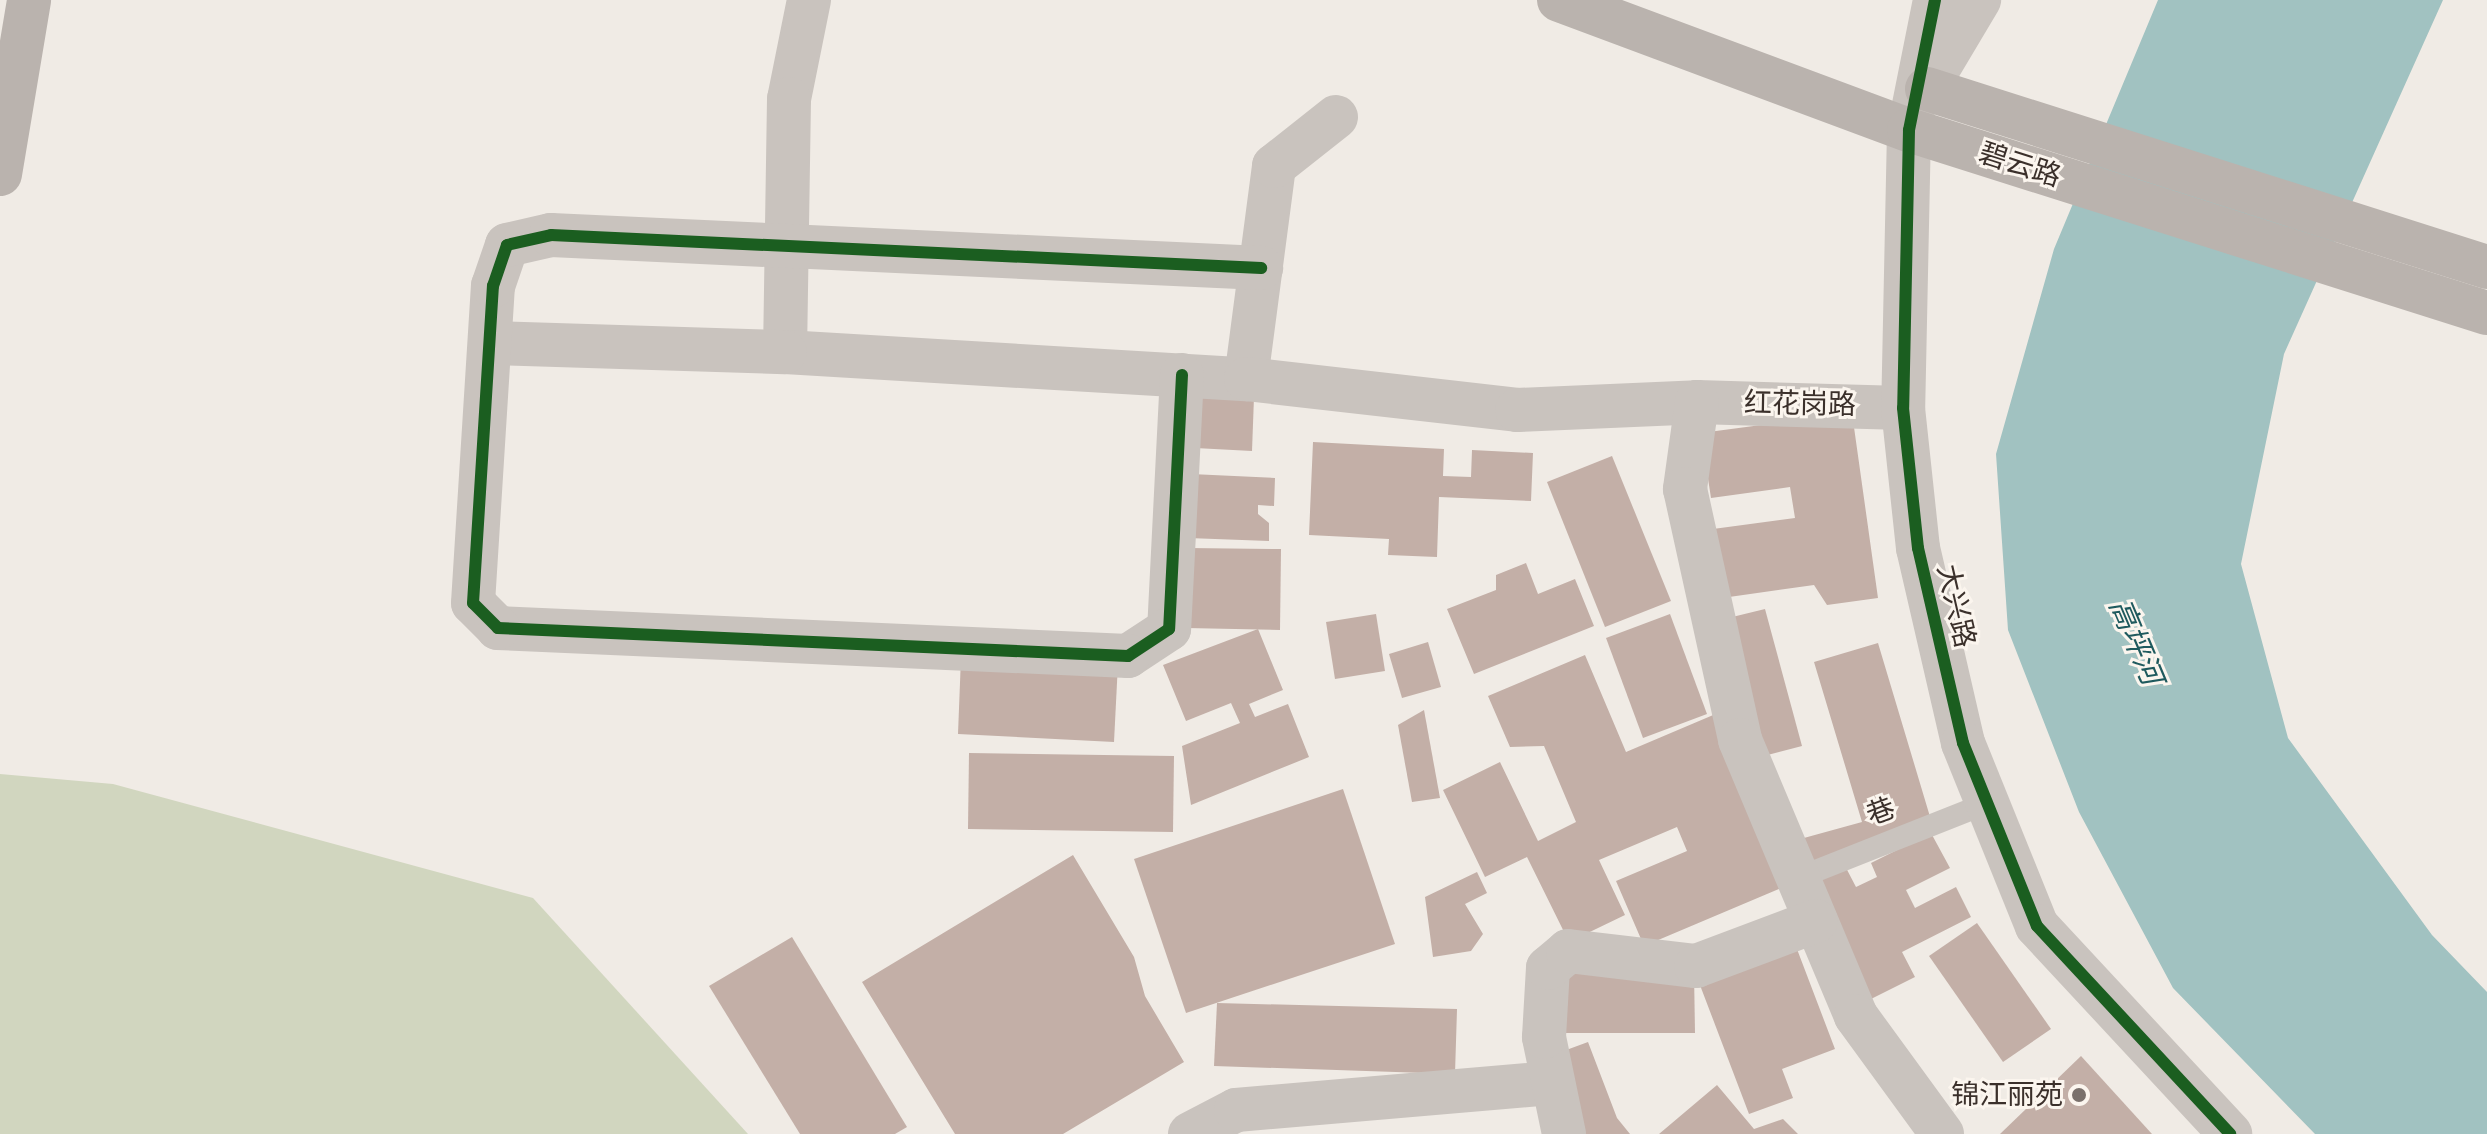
<!DOCTYPE html>
<meta charset="utf-8">
<style>
body{margin:0}
#map{position:relative;width:2487px;height:1134px;overflow:hidden;background:#f0ebe5;font-family:"Varela Round","Noto Sans SC",sans-serif}
div>[style]{position:absolute}
.green>*{inset:0;background:#d1d6bf}
.water>*{inset:0;background:#a1c2c1}
.building>*{inset:0;background:#c3afa7}
.service>*{height:22px;margin:-11px;padding:0 11px;transform-origin:11px;border-radius:11px;background:#c9c3be}
.minor>*{height:44px;margin:-22px;padding:0 22px;transform-origin:22px;border-radius:22px;background:#c9c3be}
.tertiary>*{height:44px;margin:-22px;padding:0 22px;transform-origin:22px;border-radius:22px;background:#c9c3be}
.secondary>*{height:44px;margin:-22px;padding:0 22px;transform-origin:22px;border-radius:22px;background:#bab3ae}
.cycleway>*{height:12px;margin:-6px;padding:0 6px;transform-origin:6px;border-radius:6px;background:#1b5e20}
.dots>*{width:22px;height:22px;translate:-50% -50%;box-sizing:border-box;border:4px solid #fbf5ee;border-radius:50%}
span{translate:-50% -50%;white-space:nowrap;text-align:center;line-height:1.15;-webkit-text-stroke:6px #fbf5ee;paint-order:stroke}
.street-label{font-size:28px;color:#3b302b}
.poi-label{font-size:28px;color:#3b302b}
.right{translate:-100% -50%;text-align:right}
.water-label{font-size:30px;color:#1f5a5e;font-style:italic}
</style>
<div id="map">
<div class="green">
<i style="clip-path:polygon(0 774px,113px 784px,533px 898px,748px 1134px,0 1134px)"></i>
</div>
<div class="water">
<i style="clip-path:polygon(2158px 0,2443px 0,2284px 354px,2241px 564px,2288px 738px,2432px 935px,2487px 992px,2487px 1134px,2315px 1134px,2173px 988px,2079px 812px,2008px 630px,1996px 454px,2054px 249px)"></i>
</div>
<div class="building">
<i style="clip-path:polygon(1197px 394px,1254px 397px,1252px 451px,1195px 448px)"></i>
<i style="clip-path:polygon(1852px 413px,1878px 598px,1827px 605px,1814px 585px,1722px 598px,1713px 529px,1795px 518px,1790px 487px,1711px 498px,1701px 433px)"></i>
<i style="clip-path:polygon(1313px 442px,1444px 449px,1443px 476px,1471px 477px,1472px 450px,1533px 453px,1531px 501px,1439px 497px,1437px 557px,1388px 555px,1389px 539px,1309px 535px)"></i>
<i style="clip-path:polygon(1612px 456px,1671px 601px,1605px 627px,1547px 482px)"></i>
<i style="clip-path:polygon(1191px 474px,1275px 478px,1274px 506px,1258px 505px,1258px 514px,1269px 523px,1269px 541px,1188px 538px)"></i>
<i style="clip-path:polygon(1188px 548px,1281px 549px,1280px 630px,1186px 628px)"></i>
<i style="clip-path:polygon(1526px 563px,1538px 594px,1575px 579px,1594px 626px,1474px 674px,1447px 609px,1496px 590px,1496px 575px)"></i>
<i style="clip-path:polygon(1765px 609px,1802px 746px,1756px 758px,1720px 620px)"></i>
<i style="clip-path:polygon(1376px 614px,1385px 671px,1335px 679px,1326px 622px)"></i>
<i style="clip-path:polygon(1670px 614px,1707px 714px,1643px 738px,1606px 638px)"></i>
<i style="clip-path:polygon(1258px 629px,1283px 690px,1249px 704px,1255px 717px,1288px 704px,1309px 757px,1191px 805px,1182px 746px,1240px 723px,1231px 703px,1186px 721px,1163px 665px)"></i>
<i style="clip-path:polygon(1428px 642px,1441px 687px,1402px 698px,1389px 654px)"></i>
<i style="clip-path:polygon(1878px 643px,1931px 820px,1803px 873px,1793px 841px,1862px 822px,1814px 662px)"></i>
<i style="clip-path:polygon(1585px 655px,1626px 752px,1725px 710px,1798px 881px,1644px 946px,1616px 881px,1687px 851px,1677px 827px,1599px 860px,1625px 915px,1569px 942px,1527px 857px,1485px 877px,1443px 790px,1500px 762px,1538px 841px,1576px 822px,1544px 746px,1510px 747px,1488px 696px)"></i>
<i style="clip-path:polygon(961px 657px,1118px 663px,1114px 742px,958px 734px)"></i>
<i style="clip-path:polygon(1424px 710px,1440px 798px,1412px 802px,1398px 725px)"></i>
<i style="clip-path:polygon(969px 753px,1174px 756px,1173px 832px,968px 829px)"></i>
<i style="clip-path:polygon(1343px 789px,1395px 944px,1186px 1013px,1134px 859px)"></i>
<i style="clip-path:polygon(1931px 833px,1950px 868px,1906px 890px,1915px 908px,1956px 887px,1971px 917px,1902px 952px,1915px 977px,1865px 1002px,1804px 883px,1844px 864px,1856px 887px,1877px 877px,1871px 863px)"></i>
<i style="clip-path:polygon(1073px 855px,1134px 957px,1145px 996px,1184px 1062px,1063px 1134px,955px 1134px,862px 982px)"></i>
<i style="clip-path:polygon(1477px 872px,1487px 893px,1465px 904px,1483px 934px,1471px 951px,1433px 957px,1425px 897px)"></i>
<i style="clip-path:polygon(1977px 923px,2051px 1029px,2003px 1062px,1929px 956px)"></i>
<i style="clip-path:polygon(1792px 936px,1835px 1049px,1782px 1069px,1793px 1098px,1749px 1114px,1695px 972px)"></i>
<i style="clip-path:polygon(792px 937px,907px 1127px,895px 1134px,800px 1134px,709px 986px)"></i>
<i style="clip-path:polygon(1555px 972px,1694px 972px,1695px 1033px,1556px 1033px)"></i>
<i style="clip-path:polygon(1217px 1003px,1457px 1009px,1455px 1074px,1214px 1066px)"></i>
<i style="clip-path:polygon(1588px 1042px,1617px 1118px,1630px 1134px,1580px 1134px,1550px 1056px)"></i>
<i style="clip-path:polygon(2081px 1056px,2152px 1134px,2000px 1134px)"></i>
<i style="clip-path:polygon(1717px 1085px,1754px 1129px,1783px 1119px,1798px 1134px,1659px 1134px)"></i>
</div>
<div class="service">
<i style="left:1798px;top:878px;width:203px;rotate:-21.6deg"></i>
</div>
<div class="minor">
<i style="left:809px;top:0;width:101px;rotate:101.4deg"></i>
<i style="left:789px;top:99px;width:253px;rotate:90.9deg"></i>
<i style="left:785px;top:352px;width:462px;rotate:3.4deg"></i>
<i style="left:1246px;top:379px;width:215px;rotate:-82.5deg"></i>
<i style="left:1274px;top:166px;width:79px;rotate:-38.3deg"></i>
<i style="left:492px;top:343px;width:293px;rotate:1.8deg"></i>
<i style="left:1182px;top:375px;width:254px;rotate:92.9deg"></i>
<i style="left:1169px;top:629px;width:49px;rotate:146.6deg"></i>
<i style="left:1128px;top:656px;width:631px;rotate:-177.46deg"></i>
<i style="left:498px;top:628px;width:35px;rotate:-135deg"></i>
<i style="left:473px;top:603px;width:318px;rotate:-86.4deg"></i>
<i style="left:493px;top:286px;width:43px;rotate:-71.1deg"></i>
<i style="left:507px;top:245px;width:45px;rotate:-12.8deg"></i>
<i style="left:551px;top:235px;width:711px;rotate:2.66deg"></i>
<i style="left:1246px;top:379px;width:273px;rotate:6.5deg"></i>
<i style="left:1517px;top:410px;width:180px;rotate:-2.5deg"></i>
<i style="left:1697px;top:402px;width:206px;rotate:1.7deg"></i>
<i style="left:1697px;top:402px;width:88px;rotate:97.9deg"></i>
<i style="left:1685px;top:489px;width:257px;rotate:77.6deg"></i>
<i style="left:1740px;top:740px;width:299px;rotate:67.2deg"></i>
<i style="left:1856px;top:1016px;width:146px;rotate:53.9deg"></i>
<i style="left:1190px;top:1134px;width:52px;rotate:-27.6deg"></i>
<i style="left:1236px;top:1110px;width:318px;rotate:-4.9deg"></i>
<i style="left:1564px;top:1134px;width:99px;rotate:-101.7deg"></i>
<i style="left:1544px;top:1037px;width:69px;rotate:-86.7deg"></i>
<i style="left:1548px;top:968px;width:26px;rotate:-40deg"></i>
<i style="left:1568px;top:951px;width:129px;rotate:6.7deg"></i>
<i style="left:1696px;top:966px;width:128px;rotate:-20.6deg"></i>
</div>
<div class="tertiary">
<i style="left:1935px;top:0;width:133px;rotate:101.3deg"></i>
<i style="left:1909px;top:130px;width:278px;rotate:91.2deg"></i>
<i style="left:1903px;top:408px;width:141px;rotate:83.9deg"></i>
<i style="left:1918px;top:548px;width:200px;rotate:77deg"></i>
<i style="left:1963px;top:743px;width:197px;rotate:68deg"></i>
<i style="left:2037px;top:926px;width:284px;rotate:47.1deg"></i>
<i style="left:1929px;top:84px;width:98px;rotate:-59.2deg"></i>
</div>
<div class="secondary">
<i style="left:1559px;top:0;width:373px;rotate:20.4deg"></i>
<i style="left:1909px;top:130px;width:606px;rotate:17.57deg"></i>
<i style="left:1927px;top:89px;width:588px;rotate:17.63deg"></i>
<i style="left:0;top:174px;width:176px;rotate:-80.5deg"></i>
</div>
<div class="cycleway">
<i style="left:1935px;top:0;width:133px;rotate:101.3deg"></i>
<i style="left:1909px;top:130px;width:278px;rotate:91.2deg"></i>
<i style="left:1903px;top:408px;width:141px;rotate:83.9deg"></i>
<i style="left:1918px;top:548px;width:200px;rotate:77deg"></i>
<i style="left:1963px;top:743px;width:197px;rotate:68deg"></i>
<i style="left:2037px;top:926px;width:284px;rotate:47.1deg"></i>
<i style="left:1182px;top:375px;width:254px;rotate:92.9deg"></i>
<i style="left:1169px;top:629px;width:49px;rotate:146.6deg"></i>
<i style="left:1128px;top:656px;width:631px;rotate:-177.46deg"></i>
<i style="left:498px;top:628px;width:35px;rotate:-135deg"></i>
<i style="left:473px;top:603px;width:318px;rotate:-86.4deg"></i>
<i style="left:493px;top:286px;width:43px;rotate:-71.1deg"></i>
<i style="left:507px;top:245px;width:45px;rotate:-12.8deg"></i>
<i style="left:551px;top:235px;width:711px;rotate:2.66deg"></i>
</div>
<div class="dots">
<i style="left:2079px;top:1095px;background:#7a716c"></i>
</div>
<div class="street-label">
<span style="left:2020px;top:165px;rotate:18deg">碧云路</span>
<span style="left:1800px;top:404px;rotate:1deg">红花岗路</span>
<span style="left:1956px;top:606px;rotate:77deg">大兴路</span>
<span style="left:1881px;top:812px;rotate:-21deg">巷</span>
</div>
<div class="poi-label">
<span class="right" style="left:2063px;top:1095px">锦江丽苑</span>
</div>
<div class="water-label">
<span style="left:2135px;top:642px;rotate:67deg">高坪河</span>
</div>
</div>
